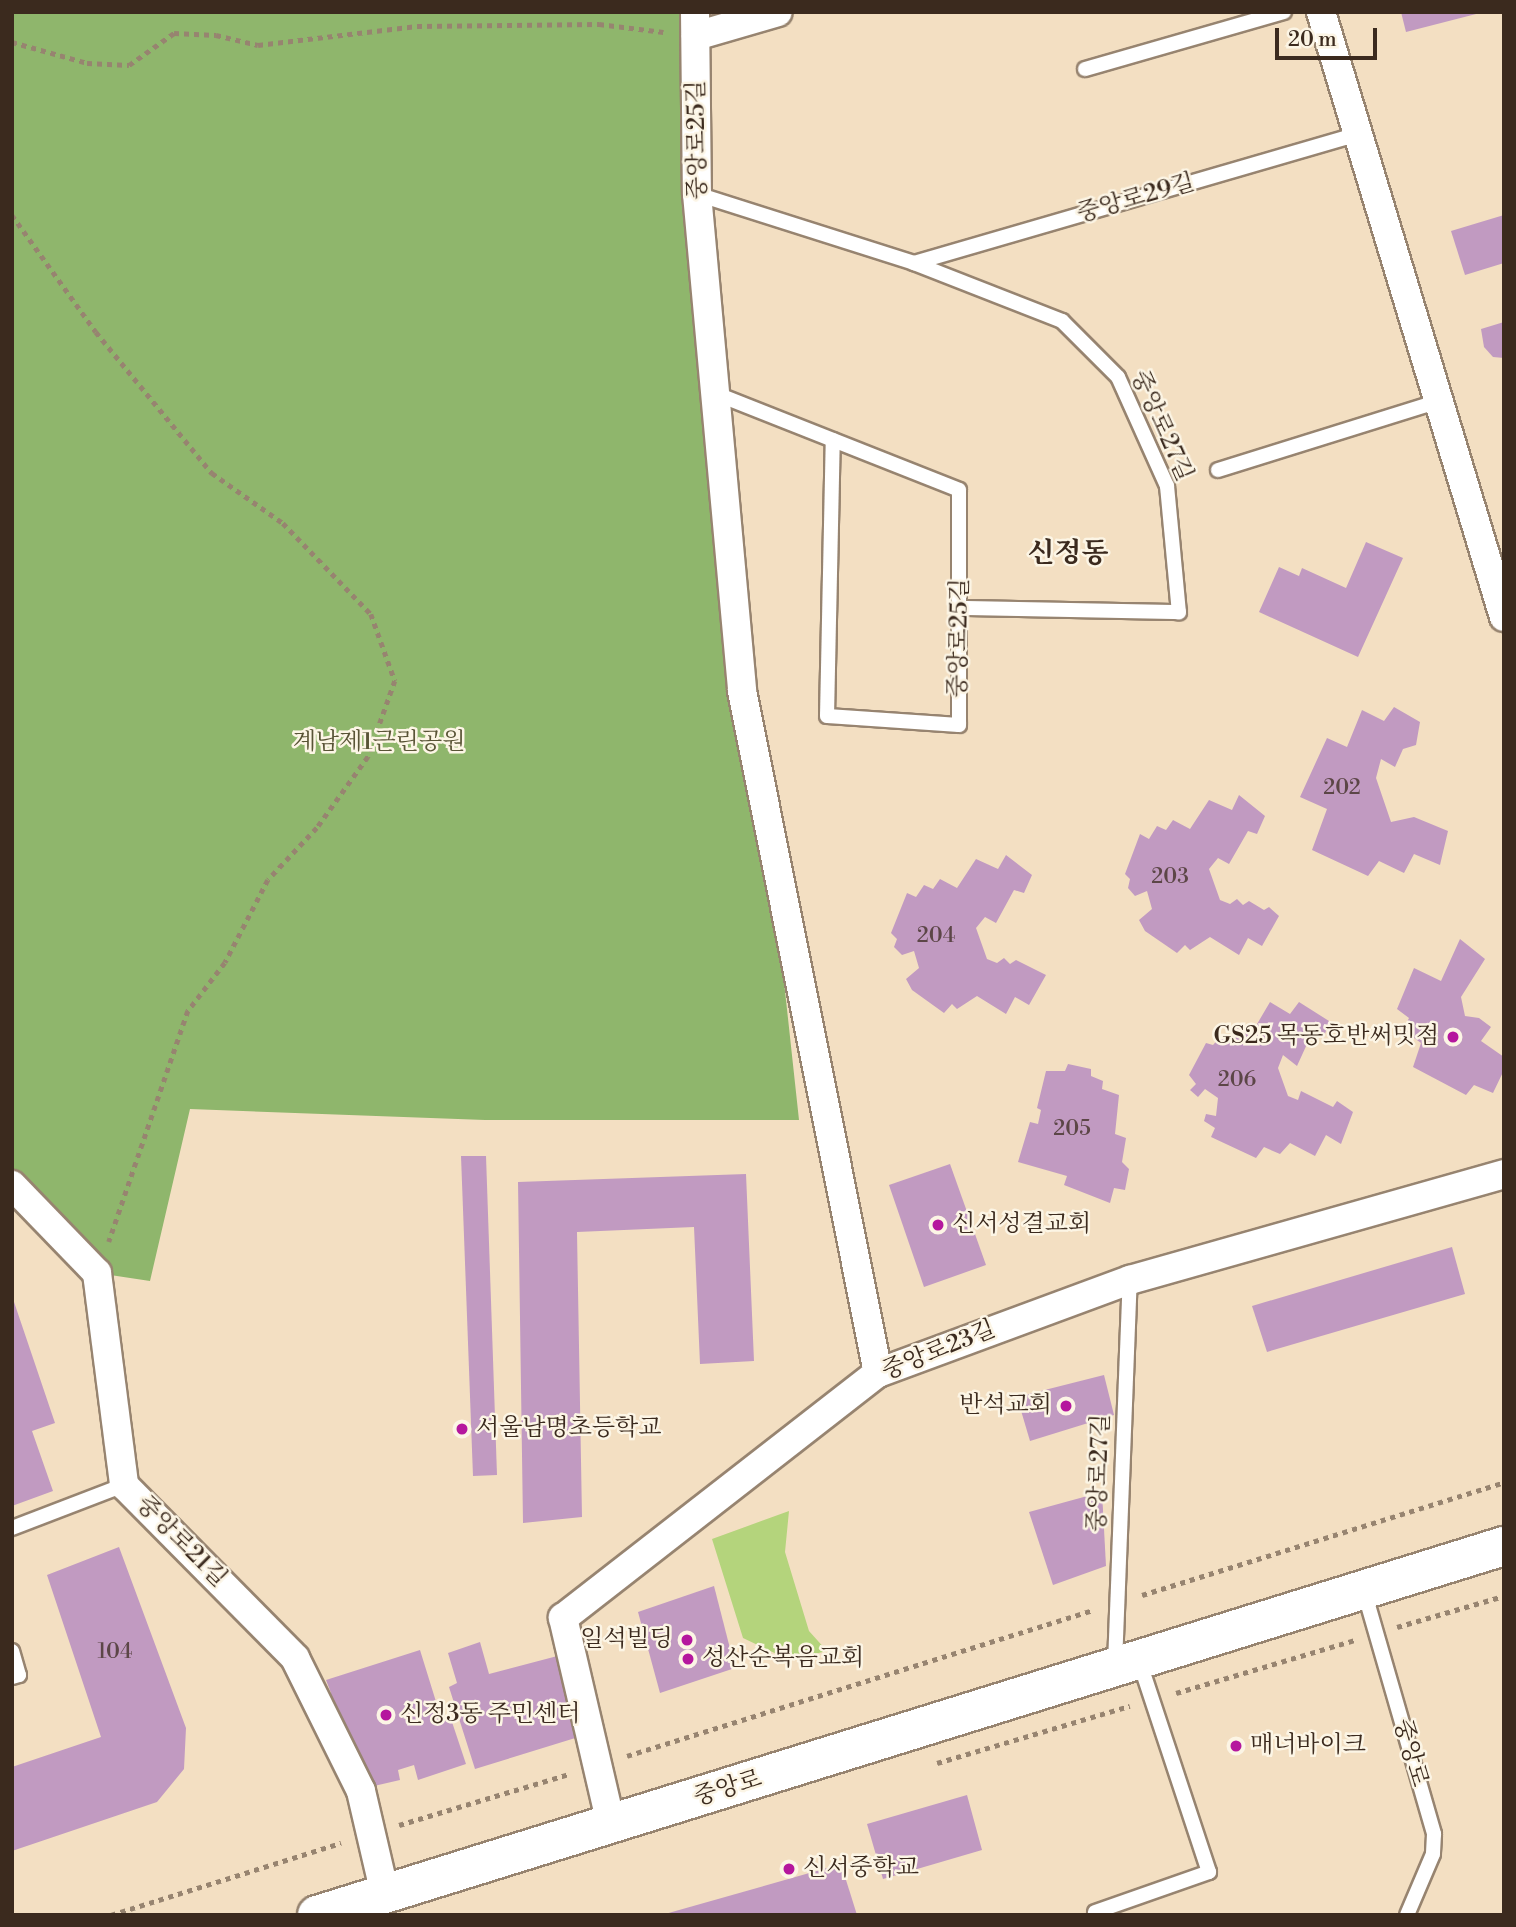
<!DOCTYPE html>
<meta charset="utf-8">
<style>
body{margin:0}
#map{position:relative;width:1516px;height:1927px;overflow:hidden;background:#f3dfc2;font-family:"Libre Bodoni","Noto Serif KR",serif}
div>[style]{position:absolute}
.green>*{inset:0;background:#b4d47c}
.forest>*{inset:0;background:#8fb66c}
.building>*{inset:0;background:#c19ac1}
.path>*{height:4.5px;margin-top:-2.25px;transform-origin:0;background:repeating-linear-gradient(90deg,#978470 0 5px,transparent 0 10px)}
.roads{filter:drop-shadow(2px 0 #978470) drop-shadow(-2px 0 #978470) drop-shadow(0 2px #978470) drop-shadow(0 -2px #978470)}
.service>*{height:14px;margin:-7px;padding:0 7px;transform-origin:7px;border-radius:7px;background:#fff}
.minor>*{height:28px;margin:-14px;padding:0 14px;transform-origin:14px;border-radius:14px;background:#fff}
.secondary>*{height:38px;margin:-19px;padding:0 19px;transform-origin:19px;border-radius:19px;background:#fff}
.dots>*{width:19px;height:19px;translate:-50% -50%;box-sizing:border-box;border:4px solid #fcf5e5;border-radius:50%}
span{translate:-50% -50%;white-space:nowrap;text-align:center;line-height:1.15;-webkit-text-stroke:5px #fcf5e5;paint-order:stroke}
.number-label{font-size:21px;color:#5c4647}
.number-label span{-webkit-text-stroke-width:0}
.street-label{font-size:24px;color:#3b2a1e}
.park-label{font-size:24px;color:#595436}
.poi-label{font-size:24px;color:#3b2a1e}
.right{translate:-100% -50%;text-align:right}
.left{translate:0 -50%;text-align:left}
.quarter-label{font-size:28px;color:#3b2a1e;font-weight:700}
.frame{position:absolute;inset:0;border:14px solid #3b2a1e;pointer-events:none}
.scale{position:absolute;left:1275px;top:28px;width:102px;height:32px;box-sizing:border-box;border:4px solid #3b2a1e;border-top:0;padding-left:9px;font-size:21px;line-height:24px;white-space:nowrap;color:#3b2a1e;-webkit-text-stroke:5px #fcf5e5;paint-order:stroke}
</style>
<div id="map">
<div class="green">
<i style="clip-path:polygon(789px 1511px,785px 1552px,809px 1631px,827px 1651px,789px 1660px,743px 1638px,712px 1539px)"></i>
</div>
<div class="forest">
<i style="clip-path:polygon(12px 12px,695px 12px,769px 843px,799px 1120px,485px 1120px,190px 1109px,150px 1281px,97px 1273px,12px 1185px)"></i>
</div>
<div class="building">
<i style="clip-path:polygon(1401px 12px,1480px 12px,1480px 13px,1406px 32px)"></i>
<i style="clip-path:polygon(1504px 215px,1504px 263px,1465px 275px,1451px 231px)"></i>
<i style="clip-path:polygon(1504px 322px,1504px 358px,1493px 357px,1484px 347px,1481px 329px)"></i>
<i style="clip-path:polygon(1366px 542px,1403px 558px,1358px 657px,1259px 612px,1279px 567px,1299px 576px,1302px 568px,1346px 588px)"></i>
<i style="clip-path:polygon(1394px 707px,1420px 722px,1416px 745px,1403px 749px,1395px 767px,1381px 759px,1376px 778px,1391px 822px,1414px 817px,1448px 831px,1440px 865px,1414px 854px,1404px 873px,1379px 861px,1368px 876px,1312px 850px,1327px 809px,1300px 797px,1327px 738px,1347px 747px,1362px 710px,1384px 721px)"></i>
<i style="clip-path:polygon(1239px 795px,1265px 816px,1257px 834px,1248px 831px,1229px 864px,1218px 858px,1209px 869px,1220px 900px,1230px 904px,1237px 899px,1243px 905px,1249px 901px,1264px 910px,1269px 907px,1279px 916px,1262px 946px,1248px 938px,1239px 955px,1210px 937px,1190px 950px,1185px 945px,1177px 953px,1145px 931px,1139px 920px,1152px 909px,1147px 891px,1135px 896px,1128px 888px,1130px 879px,1125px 874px,1140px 834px,1149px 839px,1157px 826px,1166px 830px,1173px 820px,1190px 829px,1209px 800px,1232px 810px)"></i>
<i style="clip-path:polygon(1006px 855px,1032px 875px,1024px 893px,1014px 890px,996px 923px,985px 917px,976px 928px,987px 959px,997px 963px,1004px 958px,1010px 964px,1016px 960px,1046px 975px,1029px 1005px,1015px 997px,1006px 1014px,977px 996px,957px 1009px,952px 1004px,944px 1013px,912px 990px,906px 979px,919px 968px,914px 951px,902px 955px,894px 947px,897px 939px,891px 933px,907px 893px,916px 897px,924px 885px,933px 889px,940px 879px,957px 888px,976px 859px,998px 869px)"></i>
<i style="clip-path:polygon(1460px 939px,1485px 959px,1461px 997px,1465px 1016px,1479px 1018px,1491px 1027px,1481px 1041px,1504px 1057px,1504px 1070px,1493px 1093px,1474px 1085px,1466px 1095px,1413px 1067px,1421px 1043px,1403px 1030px,1409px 1018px,1397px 1009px,1414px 968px,1441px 981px)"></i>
<i style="clip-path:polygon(1270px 1002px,1290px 1014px,1299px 1002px,1329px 1021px,1324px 1037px,1313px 1031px,1297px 1066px,1283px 1055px,1278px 1068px,1288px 1096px,1298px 1100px,1301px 1091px,1333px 1107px,1337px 1101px,1353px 1112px,1341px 1144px,1326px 1135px,1315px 1156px,1290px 1143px,1280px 1154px,1264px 1147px,1256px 1158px,1211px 1137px,1215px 1128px,1204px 1121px,1206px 1114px,1216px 1116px,1218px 1098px,1205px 1089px,1198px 1097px,1190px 1090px,1196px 1084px,1189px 1075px,1206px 1043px,1213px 1045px,1221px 1036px,1229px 1041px,1236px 1027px,1250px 1036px)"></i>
<i style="clip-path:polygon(1068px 1064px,1091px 1069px,1091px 1076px,1103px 1081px,1102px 1089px,1119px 1095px,1115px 1134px,1126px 1138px,1122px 1162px,1129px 1169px,1125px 1190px,1114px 1188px,1110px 1203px,1064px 1185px,1067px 1176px,1018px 1162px,1030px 1122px,1038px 1124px,1041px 1110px,1037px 1108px,1046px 1071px,1065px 1071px)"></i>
<i style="clip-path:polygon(461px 1156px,486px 1156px,497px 1475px,473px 1476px)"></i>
<i style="clip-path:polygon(950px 1164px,986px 1265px,924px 1287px,889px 1185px)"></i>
<i style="clip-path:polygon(746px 1174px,754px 1361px,700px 1364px,694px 1227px,577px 1232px,582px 1517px,523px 1523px,518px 1182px)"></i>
<i style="clip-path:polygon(1452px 1247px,1465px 1294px,1267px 1352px,1252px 1306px)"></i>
<i style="clip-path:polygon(12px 1296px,55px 1423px,32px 1431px,53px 1491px,12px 1506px)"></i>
<i style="clip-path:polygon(1104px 1375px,1114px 1415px,1030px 1441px,1017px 1397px)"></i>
<i style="clip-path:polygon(1102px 1492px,1106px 1566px,1053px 1585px,1029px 1512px)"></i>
<i style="clip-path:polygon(119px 1547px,186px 1728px,184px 1769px,157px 1802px,12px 1851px,12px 1767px,101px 1737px,47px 1575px)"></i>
<i style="clip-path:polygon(714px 1586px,735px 1668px,660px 1693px,638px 1612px)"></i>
<i style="clip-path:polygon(480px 1642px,489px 1674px,565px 1654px,585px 1735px,475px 1769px,449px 1687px,457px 1683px,448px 1653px)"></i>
<i style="clip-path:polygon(420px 1650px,442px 1721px,451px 1719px,466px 1764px,418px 1780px,414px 1765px,398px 1770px,400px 1780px,374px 1786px,326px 1695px,331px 1693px,326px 1680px)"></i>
<i style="clip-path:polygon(967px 1795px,982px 1850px,883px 1879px,867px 1824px)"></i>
<i style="clip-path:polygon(841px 1864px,857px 1915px,666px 1915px,665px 1914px)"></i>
</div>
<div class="path">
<i style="left:12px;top:42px;width:78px;rotate:15.6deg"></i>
<i style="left:87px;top:63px;width:42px;rotate:2.7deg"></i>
<i style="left:129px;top:65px;width:55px;rotate:-35.4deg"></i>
<i style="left:174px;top:33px;width:42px;rotate:2.7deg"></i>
<i style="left:216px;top:35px;width:43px;rotate:13.4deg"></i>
<i style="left:258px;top:45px;width:160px;rotate:-6.8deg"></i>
<i style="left:417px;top:26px;width:182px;rotate:-0.6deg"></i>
<i style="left:599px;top:24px;width:65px;rotate:7deg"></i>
<i style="left:12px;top:215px;width:144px;rotate:54.3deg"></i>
<i style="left:96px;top:332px;width:183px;rotate:50.6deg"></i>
<i style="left:212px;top:473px;width:87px;rotate:35.2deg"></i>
<i style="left:283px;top:523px;width:127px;rotate:46deg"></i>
<i style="left:371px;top:614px;width:71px;rotate:70.3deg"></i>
<i style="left:395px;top:681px;width:81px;rotate:109.6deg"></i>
<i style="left:368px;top:757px;width:87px;rotate:125.7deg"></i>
<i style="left:317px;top:828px;width:71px;rotate:133.3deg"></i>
<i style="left:268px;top:880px;width:93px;rotate:117.4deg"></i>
<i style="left:225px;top:963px;width:61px;rotate:127.6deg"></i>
<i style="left:188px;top:1011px;width:244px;rotate:108.9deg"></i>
<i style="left:1142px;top:1595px;width:379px;rotate:-17.3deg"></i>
<i style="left:1397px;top:1627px;width:111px;rotate:-16.2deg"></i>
<i style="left:1176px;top:1693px;width:187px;rotate:-16.5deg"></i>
<i style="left:627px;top:1756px;width:488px;rotate:-17.4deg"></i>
<i style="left:937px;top:1763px;width:201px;rotate:-16.5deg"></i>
<i style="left:399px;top:1825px;width:177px;rotate:-16.7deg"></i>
<i style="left:111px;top:1915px;width:241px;rotate:-17.4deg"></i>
</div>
<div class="roads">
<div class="service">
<i style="left:1085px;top:69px;width:207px;rotate:-16deg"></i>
<i style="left:697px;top:194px;width:228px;rotate:17.6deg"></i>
<i style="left:914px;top:263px;width:159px;rotate:21.4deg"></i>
<i style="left:1062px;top:321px;width:79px;rotate:45deg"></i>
<i style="left:1118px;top:377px;width:120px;rotate:65.8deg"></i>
<i style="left:1167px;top:486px;width:127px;rotate:84.6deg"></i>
<i style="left:1179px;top:612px;width:218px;rotate:-178.9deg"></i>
<i style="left:914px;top:263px;width:462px;rotate:-16.2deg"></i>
<i style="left:717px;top:394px;width:260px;rotate:21.6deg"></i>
<i style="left:959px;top:490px;width:235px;rotate:90deg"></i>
<i style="left:959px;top:725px;width:132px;rotate:-176.1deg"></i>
<i style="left:827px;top:716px;width:276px;rotate:-88.8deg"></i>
<i style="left:1218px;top:470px;width:232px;rotate:-17.3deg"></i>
<i style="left:12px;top:1528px;width:120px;rotate:-21deg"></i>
<i style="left:1364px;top:1591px;width:253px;rotate:73.9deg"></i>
<i style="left:1434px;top:1834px;width:20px;rotate:93deg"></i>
<i style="left:1433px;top:1854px;width:66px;rotate:113.1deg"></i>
<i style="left:12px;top:1651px;width:25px;rotate:74deg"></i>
<i style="left:19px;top:1675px;width:7px;rotate:164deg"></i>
<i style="left:1115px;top:1664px;width:384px;rotate:-87.8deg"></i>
<i style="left:1095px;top:1912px;width:121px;rotate:-19.3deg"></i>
<i style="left:1209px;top:1872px;width:223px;rotate:-108.3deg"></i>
</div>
<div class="minor">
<i style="left:695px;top:12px;width:182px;rotate:89.4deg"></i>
<i style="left:697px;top:194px;width:499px;rotate:84.8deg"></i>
<i style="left:742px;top:691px;width:695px;rotate:78.72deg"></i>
<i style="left:1321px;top:12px;width:632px;rotate:73.17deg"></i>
<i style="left:696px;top:36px;width:85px;rotate:-16.3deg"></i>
<i style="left:12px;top:1185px;width:122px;rotate:46deg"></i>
<i style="left:97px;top:1273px;width:214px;rotate:82.7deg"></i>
<i style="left:124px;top:1485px;width:243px;rotate:45.3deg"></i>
<i style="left:295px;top:1658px;width:148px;rotate:63.6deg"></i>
<i style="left:361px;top:1791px;width:106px;rotate:76.9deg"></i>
<i style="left:611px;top:1824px;width:212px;rotate:-103.1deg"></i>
<i style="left:563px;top:1618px;width:399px;rotate:-37.9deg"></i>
<i style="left:878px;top:1373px;width:269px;rotate:-20.3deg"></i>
<i style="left:1130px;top:1280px;width:389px;rotate:-15.8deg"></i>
</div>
<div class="secondary">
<i style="left:317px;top:1915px;width:1243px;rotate:-17.27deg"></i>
</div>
</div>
<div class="dots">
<i style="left:1453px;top:1037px;background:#b5179e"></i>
<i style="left:938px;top:1225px;background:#b5179e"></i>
<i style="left:1066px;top:1406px;background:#b5179e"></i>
<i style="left:462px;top:1429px;background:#b5179e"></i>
<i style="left:687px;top:1640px;background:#b5179e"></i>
<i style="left:688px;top:1659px;background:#b5179e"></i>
<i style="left:386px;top:1715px;background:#b5179e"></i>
<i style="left:1236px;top:1746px;background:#b5179e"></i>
<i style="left:789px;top:1869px;background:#b5179e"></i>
</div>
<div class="number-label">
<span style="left:1342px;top:788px">202</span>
<span style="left:1170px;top:877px">203</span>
<span style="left:936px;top:936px">204</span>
<span style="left:1237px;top:1080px">206</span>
<span style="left:1072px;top:1129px">205</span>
<span style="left:115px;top:1652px">104</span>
</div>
<div class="street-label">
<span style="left:698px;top:140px;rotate:-91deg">중앙로25길</span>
<span style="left:1136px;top:199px;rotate:-16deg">중앙로29길</span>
<span style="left:1161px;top:426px;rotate:66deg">중앙로27길</span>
<span style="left:960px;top:638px;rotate:-89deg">중앙로25길</span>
<span style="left:939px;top:1351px;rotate:-22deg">중앙로23길</span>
<span style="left:1100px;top:1473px;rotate:-88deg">중앙로27길</span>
<span style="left:181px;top:1542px;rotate:45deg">중앙로21길</span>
<span style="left:1410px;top:1753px;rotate:74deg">중앙로</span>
<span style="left:728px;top:1789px;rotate:-17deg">중앙로</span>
</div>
<div class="park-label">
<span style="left:379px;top:743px">계남제1근린공원</span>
</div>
<div class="poi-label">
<span class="right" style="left:1439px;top:1037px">GS25 목동호반써밋점</span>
<span class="left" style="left:952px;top:1225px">신서성결교회</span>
<span class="right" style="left:1052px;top:1406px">반석교회</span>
<span class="left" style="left:476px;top:1429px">서울남명초등학교</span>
<span class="right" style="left:673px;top:1640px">일석빌딩</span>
<span class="left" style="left:702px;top:1659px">성산순복음교회</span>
<span class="left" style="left:400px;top:1715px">신정3동 주민센터</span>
<span class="left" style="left:1250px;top:1746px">매너바이크</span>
<span class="left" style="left:803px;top:1869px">신서중학교</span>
</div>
<div class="quarter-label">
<span style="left:1068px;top:554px">신정동</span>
</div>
<div class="frame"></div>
<div class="scale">20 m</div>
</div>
